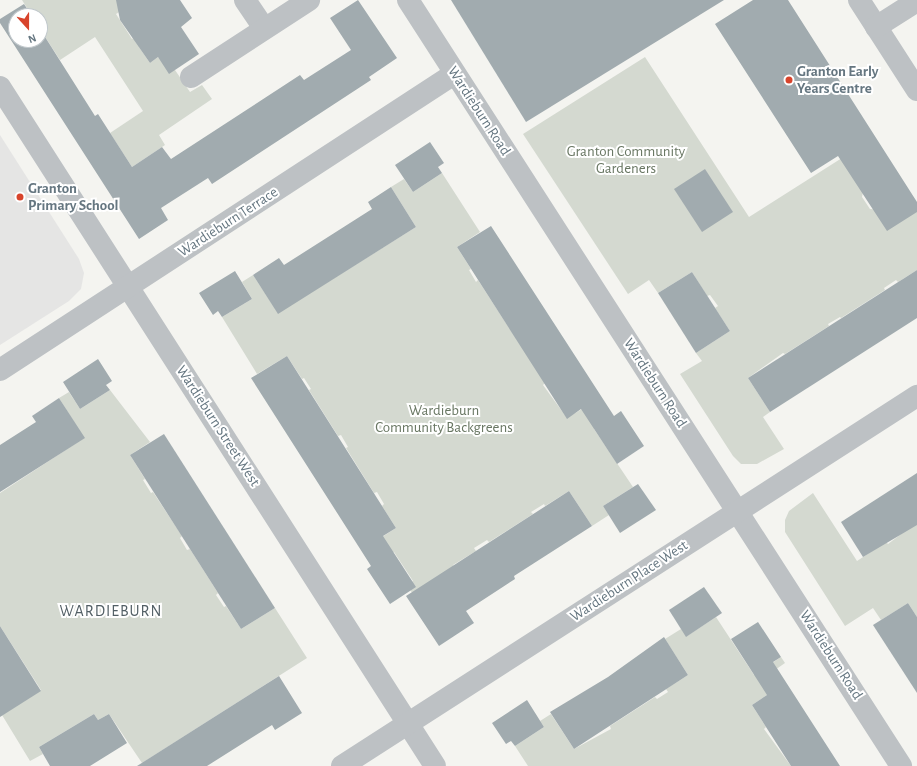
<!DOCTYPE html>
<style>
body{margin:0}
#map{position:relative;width:917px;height:766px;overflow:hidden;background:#f4f4f0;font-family:"Alegreya Sans",sans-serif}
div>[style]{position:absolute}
.built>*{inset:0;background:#e5e5e4}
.green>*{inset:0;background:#d4d9d0}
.building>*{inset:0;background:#a1abaf}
.minor>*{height:22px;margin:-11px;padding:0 11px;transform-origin:11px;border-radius:11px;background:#bdc1c4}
.dots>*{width:11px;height:11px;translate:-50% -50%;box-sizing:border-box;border:2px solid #fff;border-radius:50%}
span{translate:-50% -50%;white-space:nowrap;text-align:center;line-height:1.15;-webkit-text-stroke:4px #fff;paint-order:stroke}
.poi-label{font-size:15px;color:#657680;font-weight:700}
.left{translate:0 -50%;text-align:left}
.street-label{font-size:15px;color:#657680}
.park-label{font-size:15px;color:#697763}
.neighbourhood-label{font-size:16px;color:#525f65;letter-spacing:1px}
.north{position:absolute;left:8px;top:8px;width:40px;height:40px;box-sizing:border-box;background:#fff;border:1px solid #c1c8cc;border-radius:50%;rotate:159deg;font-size:11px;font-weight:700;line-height:16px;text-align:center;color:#657680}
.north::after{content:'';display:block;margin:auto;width:14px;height:18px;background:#d8442c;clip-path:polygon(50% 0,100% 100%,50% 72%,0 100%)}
</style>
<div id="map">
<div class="built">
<i style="clip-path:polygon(0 135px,79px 259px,84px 273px,81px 289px,69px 301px,0 345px)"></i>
</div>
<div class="green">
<i style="clip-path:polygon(22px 0,120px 0,125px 8px,116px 14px,132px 39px,142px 32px,139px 47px,150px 63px,158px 57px,175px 70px,190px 92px,202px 85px,212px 99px,159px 135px,165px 145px,132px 167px,110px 133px,143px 111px,95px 37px,60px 60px,40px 29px,40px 16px,32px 16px)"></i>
<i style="clip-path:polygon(645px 57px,749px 217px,875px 137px,862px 197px,870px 209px,917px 212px,917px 270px,898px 282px,896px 280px,884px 288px,885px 290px,841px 318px,840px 317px,828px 324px,829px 326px,785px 354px,783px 353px,748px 378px,770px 412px,763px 417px,784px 449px,757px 464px,741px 464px,733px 456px,680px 374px,702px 361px,696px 353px,730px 331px,715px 308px,718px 306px,710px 295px,707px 296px,692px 272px,658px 293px,649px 280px,628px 294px,523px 134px)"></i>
<i style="clip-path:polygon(442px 173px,480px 232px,457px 247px,471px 269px,469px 270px,476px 282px,478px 280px,545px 383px,543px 385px,567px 418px,592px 403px,594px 429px,633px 487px,603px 506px,609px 515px,592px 526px,569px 491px,545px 506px,544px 504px,531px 512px,533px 514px,489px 542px,487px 540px,474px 548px,476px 551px,453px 565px,476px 600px,427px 616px,407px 585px,413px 581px,394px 552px,379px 561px,368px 546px,396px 528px,382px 506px,384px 504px,377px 492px,374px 493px,346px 448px,348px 447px,341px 435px,338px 436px,309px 390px,311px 389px,304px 378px,302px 379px,287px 356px,257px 374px,222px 317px,252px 299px,242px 282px,253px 275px,278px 313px,416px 227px,391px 187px,404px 179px,413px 192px)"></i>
<i style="clip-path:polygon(110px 390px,150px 442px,130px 455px,145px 479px,143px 480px,151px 493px,153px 492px,182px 536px,180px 538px,187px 550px,190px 549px,218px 593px,216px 595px,224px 607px,226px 606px,241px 629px,275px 608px,307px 658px,142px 763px,109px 714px,98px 720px,94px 714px,39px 747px,43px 754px,30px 761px,2px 715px,41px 690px,0 626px,0 493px,84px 438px,59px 398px,69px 392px,80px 409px)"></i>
<i style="clip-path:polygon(813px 493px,857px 561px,886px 542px,888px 544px,917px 522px,917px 617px,908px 603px,881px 620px,873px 608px,845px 626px,785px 532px,785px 520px,789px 511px)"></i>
<i style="clip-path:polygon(716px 617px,754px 675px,781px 657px,785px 663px,775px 670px,779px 687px,752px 705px,766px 727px,764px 729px,791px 766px,528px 766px,515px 746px,544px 727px,540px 721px,551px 714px,574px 749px,611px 729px,610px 726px,655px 697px,657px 699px,668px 692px,666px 689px,688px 675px,665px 639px,681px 629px,687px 636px)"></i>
</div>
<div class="building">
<i style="clip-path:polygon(116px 0,180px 0,192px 18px,181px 27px,199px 54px,169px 74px,158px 57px,150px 63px,120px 20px)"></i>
<i style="clip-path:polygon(358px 0,397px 58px,369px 77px,371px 80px,212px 184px,208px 178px,161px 208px,168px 220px,139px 239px,0 23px,0 19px,24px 4px,32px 16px,16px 16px,16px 40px,40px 40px,40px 29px,95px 116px,98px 114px,132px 167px,162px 147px,171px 159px,300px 75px,304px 80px,351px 50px,330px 18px)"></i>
<i style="clip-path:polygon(451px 0,724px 0,526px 122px)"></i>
<i style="clip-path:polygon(753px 0,788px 0,917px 202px,917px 212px,887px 231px,838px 156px,811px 173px,715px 24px)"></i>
<i style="clip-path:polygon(430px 142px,444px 163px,438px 167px,442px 173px,413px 192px,395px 165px)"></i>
<i style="clip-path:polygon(705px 169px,733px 212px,702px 232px,674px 189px)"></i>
<i style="clip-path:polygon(391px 187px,416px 227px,278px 314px,253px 275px,279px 258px,284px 265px,372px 209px,368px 202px)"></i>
<i style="clip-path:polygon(491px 226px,614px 416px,621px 411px,644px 446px,617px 464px,581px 409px,567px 419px,457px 247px)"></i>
<i style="clip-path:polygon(917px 270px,917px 318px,770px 412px,748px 378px)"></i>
<i style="clip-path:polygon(235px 271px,252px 299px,222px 317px,218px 311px,213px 315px,199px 293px)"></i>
<i style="clip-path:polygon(692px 272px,730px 331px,696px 353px,658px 293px)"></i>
<i style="clip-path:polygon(287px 356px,396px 528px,383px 536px,416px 587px,390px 604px,367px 569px,371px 566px,251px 378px)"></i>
<i style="clip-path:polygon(98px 359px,112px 381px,106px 385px,110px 390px,80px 409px,63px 382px)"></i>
<i style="clip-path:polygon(59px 398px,85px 438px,0 492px,0 445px,36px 422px,32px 416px)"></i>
<i style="clip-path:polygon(164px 434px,275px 608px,241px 629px,130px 455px)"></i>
<i style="clip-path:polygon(917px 473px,917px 525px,863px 557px,841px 522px)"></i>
<i style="clip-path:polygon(638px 484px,656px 510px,620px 533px,603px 506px)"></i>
<i style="clip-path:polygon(569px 491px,592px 526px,514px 576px,515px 579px,466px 611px,474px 623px,439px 646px,406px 596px)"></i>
<i style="clip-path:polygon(704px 587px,722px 613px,686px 637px,669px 610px)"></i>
<i style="clip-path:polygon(908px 603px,917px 617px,917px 693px,873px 625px)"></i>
<i style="clip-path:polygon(758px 622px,781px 657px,773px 662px,840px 766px,791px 766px,752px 705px,767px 695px,731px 639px)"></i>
<i style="clip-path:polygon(0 626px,41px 691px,0 717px)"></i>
<i style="clip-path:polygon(664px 637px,688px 675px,574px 749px,550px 712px,608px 677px)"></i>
<i style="clip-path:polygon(279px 676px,302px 713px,275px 730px,272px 725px,207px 766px,137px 766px)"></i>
<i style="clip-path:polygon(527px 700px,544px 727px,515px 746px,511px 741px,506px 744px,492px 723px)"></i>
<i style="clip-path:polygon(94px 714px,98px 720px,109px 714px,127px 743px,90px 766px,50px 766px,39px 747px)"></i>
</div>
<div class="minor">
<i style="left:245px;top:0;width:34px;rotate:56deg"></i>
<i style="left:408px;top:0;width:911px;rotate:57.23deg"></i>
<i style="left:859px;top:0;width:107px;rotate:57.2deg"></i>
<i style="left:876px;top:27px;width:49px;rotate:-32.4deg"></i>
<i style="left:191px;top:77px;width:141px;rotate:-33.1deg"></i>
<i style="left:0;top:87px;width:806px;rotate:57.35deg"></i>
<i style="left:0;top:370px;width:542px;rotate:-33.1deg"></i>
<i style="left:342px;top:766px;width:684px;rotate:-32.76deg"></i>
</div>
<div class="dots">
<i style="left:789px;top:80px;background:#d8442c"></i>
<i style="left:20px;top:197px;background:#d8442c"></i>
</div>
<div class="poi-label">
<span class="left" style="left:797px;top:80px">Granton Early<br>Years Centre</span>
<span class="left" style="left:28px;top:197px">Granton<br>Primary School</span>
</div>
<div class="street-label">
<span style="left:479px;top:111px;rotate:57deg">Wardieburn Road</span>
<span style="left:228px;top:222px;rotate:-33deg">Wardieburn Terrace</span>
<span style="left:655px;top:383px;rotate:57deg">Wardieburn Road</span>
<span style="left:218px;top:426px;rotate:57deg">Wardieburn Street West</span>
<span style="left:629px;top:581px;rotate:-33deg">Wardieburn Place West</span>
<span style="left:831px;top:655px;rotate:57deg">Wardieburn Road</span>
</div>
<div class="park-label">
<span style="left:626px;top:160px">Granton Community<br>Gardeners</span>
<span style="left:444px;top:419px">Wardieburn<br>Community Backgreens</span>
</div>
<div class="neighbourhood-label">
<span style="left:111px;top:611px">WARDIEBURN</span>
</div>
<div class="north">N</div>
</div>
